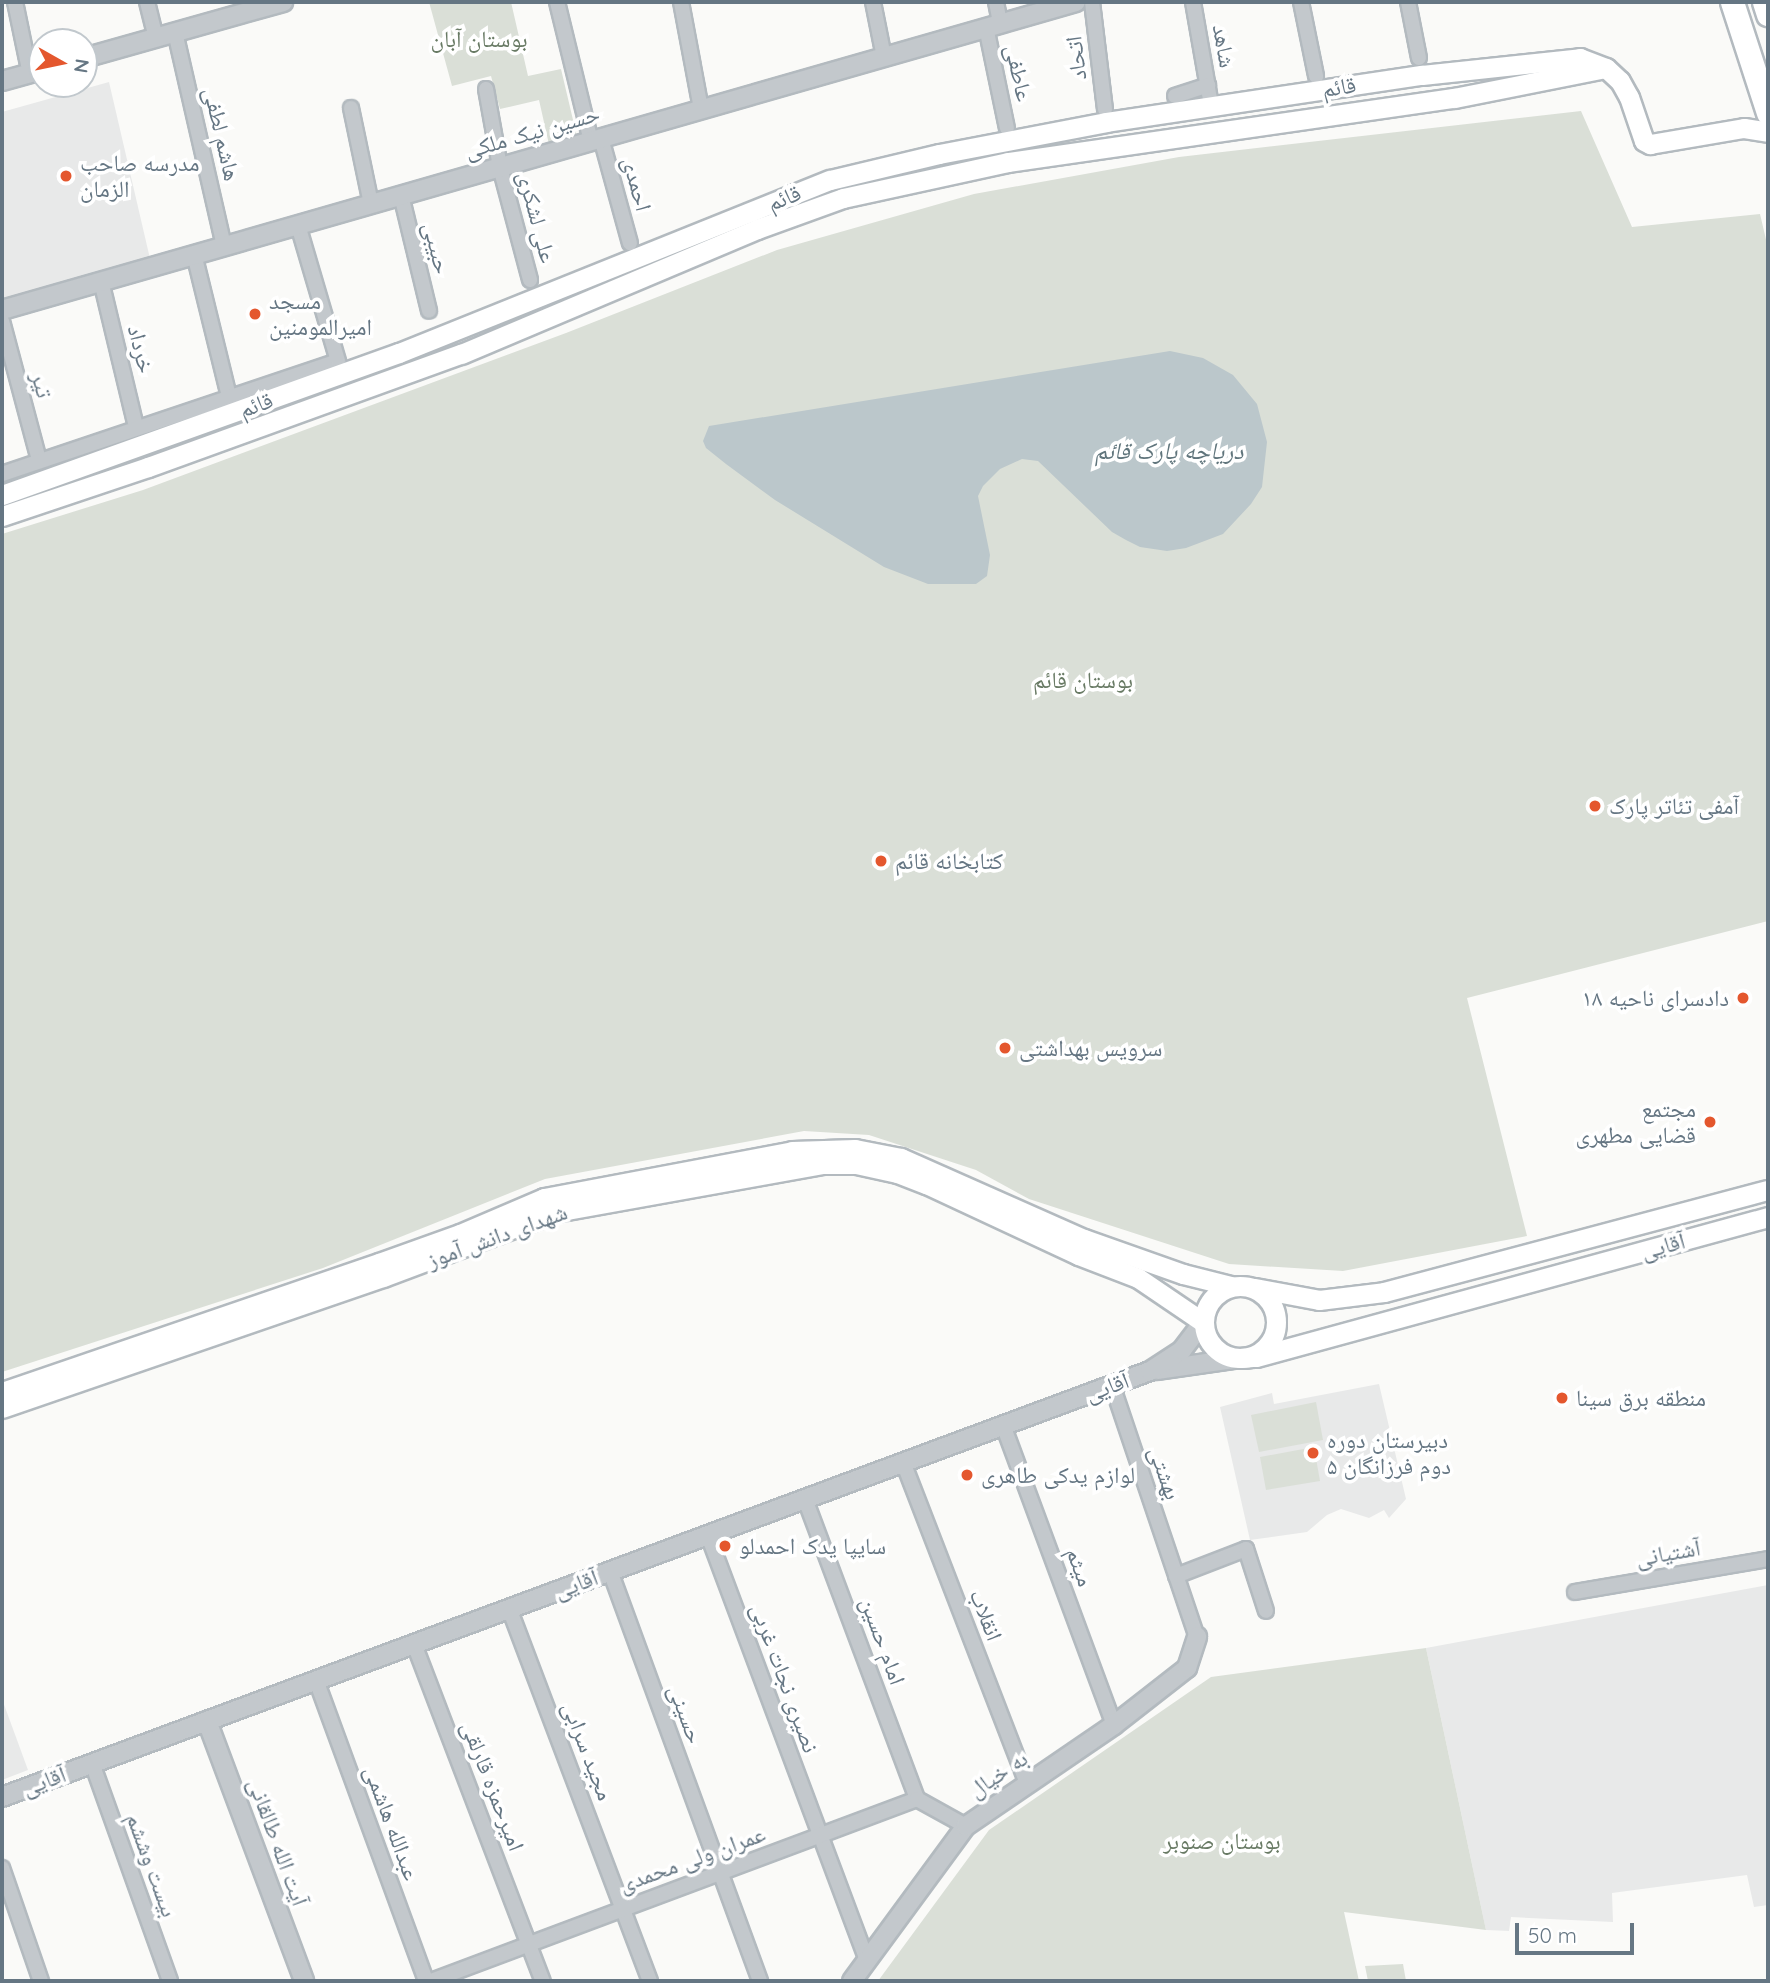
<!DOCTYPE html>
<meta charset="utf-8">
<style>
body{margin:0}
#map{position:relative;width:1770px;height:1983px;overflow:hidden;background:#fafaf8;font-family:Quicksand,"Noto Naskh Arabic",sans-serif}
div>[style]{position:absolute}
.built>*{inset:0;background:#e8e9e9}
.green>*{inset:0;background:#dadfd7}
.water>*{inset:0;background:#bbc7cb}
.roads{filter:drop-shadow(2px 0 #b3babf) drop-shadow(-2px 0 #b3babf) drop-shadow(0 2px #b3babf) drop-shadow(0 -2px #b3babf)}
.minor>*{height:14px;margin:-7px;padding:0 7px;transform-origin:7px;border-radius:7px;background:#c3c8cc}
.tertiary>*{height:18px;margin:-9px;padding:0 9px;transform-origin:9px;border-radius:9px;background:#c3c8cc}
.secondary>*{height:19px;margin:-9.5px;padding:0 9.5px;transform-origin:9.5px;border-radius:9.5px;background:#fff}
.secondary>.ring{margin:-9.5px;padding:0;box-sizing:content-box;background:none;border:19px solid #fff;border-radius:50%}
.primary>*{height:23px;margin:-11.5px;padding:0 11.5px;transform-origin:11.5px;border-radius:11.5px;background:#fff}
.dots>*{width:19px;height:19px;translate:-50% -50%;box-sizing:border-box;border:4px solid #fff;border-radius:50%}
span{translate:-50% -50%;white-space:nowrap;text-align:center;line-height:1.15;-webkit-text-stroke:7px #fff;paint-order:stroke}
.park-label{font-size:23px;color:#687a64}
.street-label{font-size:23px;color:#657683}
.poi-label{font-size:23px;color:#657683}
.left{translate:0 -50%;text-align:left}
.right{translate:-100% -50%;text-align:right}
.water-label{font-size:24px;color:#60757c;font-style:italic}
.frame{position:absolute;inset:0;border:4px solid #657683;pointer-events:none}
.north{position:absolute;left:28px;top:28px;width:70px;height:70px;box-sizing:border-box;background:#fff;border:2px solid #c1c8cd;border-radius:50%;rotate:99deg;font-size:19px;font-weight:700;line-height:28px;text-align:center;color:#657683}
.north::after{content:'';display:block;margin:auto;width:24px;height:32px;background:#e4572e;clip-path:polygon(50% 0,100% 100%,50% 72%,0 100%)}
.scale{position:absolute;left:1515px;top:1923px;width:119px;height:32px;box-sizing:border-box;border:4px solid #657683;border-top:0;padding-left:9px;font-size:21px;line-height:24px;white-space:nowrap;color:#657683;-webkit-text-stroke:5px #fff;paint-order:stroke}
</style>
<div id="map">
<div class="built">
<i style="clip-path:polygon(109px 82px,151px 263px,2px 305px,2px 112px)"></i>
<i style="clip-path:polygon(1379px 1384px,1406px 1499px,1389px 1518px,1384px 1510px,1369px 1518px,1341px 1509px,1327px 1515px,1307px 1532px,1250px 1540px,1220px 1407px,1272px 1393px,1274px 1404px)"></i>
<i style="clip-path:polygon(1768px 1585px,1768px 1905px,1754px 1907px,1747px 1875px,1612px 1893px,1613px 1922px,1511px 1917px,1509px 1931px,1486px 1930px,1426px 1648px)"></i>
<i style="clip-path:polygon(2px 1699px,28px 1770px,2px 1780px)"></i>
</div>
<div class="green">
<i style="clip-path:polygon(429px 2px,511px 2px,528px 76px,561px 69px,578px 141px,550px 149px,539px 100px,500px 109px,491px 76px,452px 86px)"></i>
<i style="clip-path:polygon(1581px 111px,1632px 227px,1760px 214px,1768px 248px,1768px 921px,1467px 998px,1527px 1236px,1343px 1271px,1229px 1264px,1029px 1199px,976px 1170px,869px 1135px,804px 1131px,545px 1179px,323px 1268px,2px 1372px,2px 534px,143px 490px,566px 333px,777px 250px,974px 194px,1179px 157px)"></i>
<i style="clip-path:polygon(1316px 1402px,1323px 1440px,1259px 1452px,1251px 1415px)"></i>
<i style="clip-path:polygon(1314px 1447px,1320px 1481px,1266px 1490px,1260px 1457px)"></i>
<i style="clip-path:polygon(1426px 1648px,1486px 1930px,1344px 1912px,1359px 1981px,878px 1981px,989px 1830px,1211px 1677px)"></i>
<i style="clip-path:polygon(1403px 1964px,1406px 1981px,1368px 1981px,1365px 1966px)"></i>
</div>
<div class="water">
<i style="clip-path:polygon(1170px 351px,1203px 358px,1233px 375px,1257px 404px,1267px 442px,1262px 487px,1251px 504px,1223px 534px,1186px 548px,1167px 551px,1140px 547px,1126px 540px,1112px 532px,1038px 461px,1022px 459px,1000px 469px,983px 486px,978px 496px,990px 555px,987px 576px,976px 584px,928px 584px,884px 567px,775px 500px,726px 464px,706px 448px,703px 441px,709px 426px)"></i>
</div>
<div class="roads">
<div class="minor">
<i style="left:15px;top:2px;width:64px;rotate:78.3deg"></i>
<i style="left:147px;top:2px;width:37px;rotate:76deg"></i>
<i style="left:557px;top:2px;width:143px;rotate:76.3deg"></i>
<i style="left:681px;top:2px;width:109px;rotate:79.4deg"></i>
<i style="left:873px;top:2px;width:56px;rotate:78.7deg"></i>
<i style="left:996px;top:2px;width:21px;rotate:79deg"></i>
<i style="left:1092px;top:2px;width:108px;rotate:83.1deg"></i>
<i style="left:1193px;top:2px;width:98px;rotate:80.1deg"></i>
<i style="left:1301px;top:2px;width:76px;rotate:78.5deg"></i>
<i style="left:1408px;top:2px;width:57px;rotate:78.9deg"></i>
<i style="left:986px;top:27px;width:103px;rotate:78.3deg"></i>
<i style="left:175px;top:32px;width:220px;rotate:77.1deg"></i>
<i style="left:486px;top:89px;width:79px;rotate:79.8deg"></i>
<i style="left:500px;top:167px;width:117px;rotate:75.1deg"></i>
<i style="left:1175px;top:96px;width:35px;rotate:-18deg"></i>
<i style="left:351px;top:108px;width:98px;rotate:78.2deg"></i>
<i style="left:601px;top:138px;width:109px;rotate:74.6deg"></i>
<i style="left:401px;top:195px;width:119px;rotate:76.4deg"></i>
<i style="left:194px;top:254px;width:146px;rotate:76.2deg"></i>
<i style="left:101px;top:281px;width:150px;rotate:76.5deg"></i>
<i style="left:2px;top:321px;width:144px;rotate:75.1deg"></i>
<i style="left:2px;top:474px;width:354px;rotate:-18.6deg"></i>
<i style="left:338px;top:361px;width:142px;rotate:-106.4deg"></i>
<i style="left:1112px;top:1385px;width:266px;rotate:71.4deg"></i>
<i style="left:1003px;top:1425px;width:320px;rotate:69.7deg"></i>
<i style="left:903px;top:1462px;width:345px;rotate:68.9deg"></i>
<i style="left:805px;top:1499px;width:320px;rotate:69.5deg"></i>
<i style="left:708px;top:1535px;width:454px;rotate:69.5deg"></i>
<i style="left:610px;top:1571px;width:437px;rotate:69.9deg"></i>
<i style="left:1176px;top:1576px;width:75px;rotate:-21.1deg"></i>
<i style="left:1246px;top:1549px;width:65px;rotate:72.1deg"></i>
<i style="left:1575px;top:1592px;width:196px;rotate:-9.7deg"></i>
<i style="left:509px;top:1608px;width:399px;rotate:69.3deg"></i>
<i style="left:414px;top:1644px;width:361px;rotate:69.1deg"></i>
<i style="left:316px;top:1680px;width:320px;rotate:69.9deg"></i>
<i style="left:92px;top:1763px;width:232px;rotate:70.3deg"></i>
<i style="left:2px;top:1868px;width:120px;rotate:71deg"></i>
<i style="left:431px;top:1981px;width:519px;rotate:-20.53deg"></i>
<i style="left:917px;top:1799px;width:56px;rotate:28.9deg"></i>
</div>
<div class="tertiary">
<i style="left:84px;top:58px;width:207px;rotate:-15.7deg"></i>
<i style="left:2px;top:81px;width:41px;rotate:-15.4deg"></i>
<i style="left:2px;top:310px;width:1117px;rotate:-16deg"></i>
<i style="left:1157px;top:1370px;width:84px;rotate:-8.2deg"></i>
<i style="left:207px;top:1721px;width:278px;rotate:69.5deg"></i>
<i style="left:2px;top:1797px;width:1224px;rotate:-20.36deg"></i>
<i style="left:1150px;top:1371px;width:38px;rotate:-33deg"></i>
<i style="left:1182px;top:1350px;width:35px;rotate:-53deg"></i>
<i style="left:852px;top:1981px;width:192px;rotate:-53.7deg"></i>
<i style="left:966px;top:1826px;width:179px;rotate:-34.3deg"></i>
<i style="left:1114px;top:1725px;width:93px;rotate:-38deg"></i>
<i style="left:1187px;top:1668px;width:33px;rotate:-72deg"></i>
</div>
<div class="secondary">
<i style="left:2px;top:495px;width:422px;rotate:-19.7deg"></i>
<i style="left:399px;top:353px;width:464px;rotate:-21.9deg"></i>
<i style="left:830px;top:180px;width:112px;rotate:-13.4deg"></i>
<i style="left:939px;top:154px;width:170px;rotate:-10.8deg"></i>
<i style="left:1106px;top:122px;width:319px;rotate:-8.5deg"></i>
<i style="left:1422px;top:75px;width:159px;rotate:-6.1deg"></i>
<i style="left:1580px;top:58px;width:28px;rotate:21deg"></i>
<i style="left:1606px;top:68px;width:19px;rotate:43deg"></i>
<i style="left:1620px;top:81px;width:18px;rotate:61deg"></i>
<i style="left:1629px;top:97px;width:46px;rotate:71.2deg"></i>
<i style="left:1644px;top:141px;width:7px;rotate:27deg"></i>
<i style="left:1650px;top:144px;width:95px;rotate:-9.7deg"></i>
<i style="left:1744px;top:128px;width:24px;rotate:9deg"></i>
<i style="left:2px;top:516px;width:154px;rotate:-18.6deg"></i>
<i style="left:148px;top:467px;width:333px;rotate:-19.9deg"></i>
<i style="left:461px;top:354px;width:321px;rotate:-22.9deg"></i>
<i style="left:757px;top:229px;width:91px;rotate:-19.8deg"></i>
<i style="left:843px;top:198px;width:169px;rotate:-12.3deg"></i>
<i style="left:1008px;top:162px;width:451px;rotate:-8.2deg"></i>
<i style="left:1454px;top:98px;width:154px;rotate:-11.2deg"></i>
<i class="ring" style="left:1204px;top:1286px;width:53px;height:53px"></i>
<i style="left:1255px;top:1288px;width:65px;rotate:10.6deg"></i>
<i style="left:1319px;top:1300px;width:65px;rotate:-7deg"></i>
<i style="left:1384px;top:1292px;width:397px;rotate:-14.9deg"></i>
<i style="left:1240px;top:1358px;width:16px;rotate:-4deg"></i>
<i style="left:1256px;top:1357px;width:531px;rotate:-15.29deg"></i>
<i style="left:2px;top:1392px;width:398px;rotate:-18.9deg"></i>
<i style="left:379px;top:1263px;width:86px;rotate:-19.7deg"></i>
<i style="left:460px;top:1234px;width:91px;rotate:-23.2deg"></i>
<i style="left:544px;top:1198px;width:252px;rotate:-10.7deg"></i>
<i style="left:792px;top:1151px;width:63px;rotate:-1.8deg"></i>
<i style="left:855px;top:1149px;width:47px;rotate:11.1deg"></i>
<i style="left:901px;top:1158px;width:200px;rotate:23.9deg"></i>
<i style="left:1084px;top:1239px;width:105px;rotate:19.5deg"></i>
<i style="left:1183px;top:1274px;width:49px;rotate:14deg"></i>
<i style="left:2px;top:1408px;width:403px;rotate:-19deg"></i>
<i style="left:383px;top:1277px;width:185px;rotate:-20.6deg"></i>
<i style="left:556px;top:1212px;width:270px;rotate:-10.2deg"></i>
<i style="left:822px;top:1164px;width:34px"></i>
<i style="left:856px;top:1164px;width:42px;rotate:12.4deg"></i>
<i style="left:897px;top:1173px;width:31px;rotate:21deg"></i>
<i style="left:926px;top:1184px;width:168px;rotate:25deg"></i>
<i style="left:1078px;top:1255px;width:64px;rotate:21deg"></i>
<i style="left:1138px;top:1278px;width:78px;rotate:34.1deg"></i>
</div>
<div class="primary">
<i style="left:1732px;top:2px;width:117px;rotate:72deg"></i>
<i style="left:1764px;top:2px;width:13px;rotate:72deg"></i>
</div>
</div>
<div class="dots">
<i style="left:66px;top:176px;background:#e4572e"></i>
<i style="left:255px;top:314px;background:#e4572e"></i>
<i style="left:1595px;top:806px;background:#e4572e"></i>
<i style="left:881px;top:861px;background:#e4572e"></i>
<i style="left:1743px;top:998px;background:#e4572e"></i>
<i style="left:1005px;top:1048px;background:#e4572e"></i>
<i style="left:1710px;top:1122px;background:#e4572e"></i>
<i style="left:1562px;top:1398px;background:#e4572e"></i>
<i style="left:1313px;top:1453px;background:#e4572e"></i>
<i style="left:967px;top:1475px;background:#e4572e"></i>
<i style="left:725px;top:1546px;background:#e4572e"></i>
</div>
<div class="park-label">
<span style="left:479px;top:39px">بوستان آبان</span>
<span style="left:1083px;top:680px">بوستان قائم</span>
<span style="left:1222px;top:1841px">بوستان صنوبر</span>
</div>
<div class="street-label">
<span style="left:1224px;top:46px;rotate:80deg">شاهد</span>
<span style="left:1076px;top:58px;rotate:-97deg">اتحاد</span>
<span style="left:1019px;top:73px;rotate:78deg">عاطفی</span>
<span style="left:1339px;top:87px;rotate:-9deg">قائم</span>
<span style="left:532px;top:132px;rotate:-16deg">حسین نیک ملکی</span>
<span style="left:222px;top:134px;rotate:77deg">هاشم لطفی</span>
<span style="left:637px;top:184px;rotate:75deg">احمدی</span>
<span style="left:784px;top:198px;rotate:-22deg">قائم</span>
<span style="left:537px;top:217px;rotate:75deg">علی لشکری</span>
<span style="left:437px;top:248px;rotate:76deg">حبیبی</span>
<span style="left:141px;top:349px;rotate:76deg">خرداد</span>
<span style="left:42px;top:385px;rotate:75deg">تیر</span>
<span style="left:256px;top:405px;rotate:-20deg">قائم</span>
<span style="left:497px;top:1236px;rotate:-20deg">شهدای دانش آموز</span>
<span style="left:1663px;top:1246px;rotate:-15deg">آقایی</span>
<span style="left:1107px;top:1387px;rotate:-20deg">آقایی</span>
<span style="left:1165px;top:1473px;rotate:71deg">بهشتی</span>
<span style="left:1668px;top:1553px;rotate:-10deg">آشتیانی</span>
<span style="left:1080px;top:1567px;rotate:70deg">میثم</span>
<span style="left:576px;top:1584px;rotate:-20deg">آقایی</span>
<span style="left:986px;top:1615px;rotate:69deg">انقلاب</span>
<span style="left:883px;top:1641px;rotate:70deg">امام حسین</span>
<span style="left:785px;top:1678px;rotate:70deg">نصیری نجات غربی</span>
<span style="left:686px;top:1714px;rotate:70deg">حسینی</span>
<span style="left:588px;top:1751px;rotate:69deg">مجید سرابی</span>
<span style="left:998px;top:1774px;rotate:-34deg">به خیال</span>
<span style="left:44px;top:1781px;rotate:-20deg">آقایی</span>
<span style="left:493px;top:1786px;rotate:69deg">امیرحمزه قارلقی</span>
<span style="left:392px;top:1823px;rotate:70deg">عبدالله هاشمی</span>
<span style="left:278px;top:1842px;rotate:70deg">آیت الله طالقانی</span>
<span style="left:692px;top:1859px;rotate:-20deg">عمران ولی محمدی</span>
<span style="left:152px;top:1865px;rotate:70deg">بیست وششم</span>
</div>
<div class="poi-label">
<span class="left" style="left:80px;top:176px">مدرسه صاحب<br>الزمان</span>
<span class="left" style="left:269px;top:314px">مسجد<br>امیرالمومنین</span>
<span class="left" style="left:1609px;top:806px">آمفی تئاتر پارک</span>
<span class="left" style="left:895px;top:861px">کتابخانه قائم</span>
<span class="right" style="left:1729px;top:998px">دادسرای ناحیه ۱۸</span>
<span class="left" style="left:1019px;top:1048px">سرویس بهداشتی</span>
<span class="right" style="left:1696px;top:1122px">مجتمع<br>قضایی مطهری</span>
<span class="left" style="left:1576px;top:1398px">منطقه برق سینا</span>
<span class="left" style="left:1327px;top:1453px">دبیرستان دوره<br>دوم فرزانگان ۵</span>
<span class="left" style="left:981px;top:1475px">لوازم یدکی طاهری</span>
<span class="left" style="left:739px;top:1546px">سایپا یدک احمدلو</span>
</div>
<div class="water-label">
<span style="left:1169px;top:451px">دریاچه پارک قائم</span>
</div>
<div class="frame"></div>
<div class="north">N</div>
<div class="scale">50 m</div>
</div>
